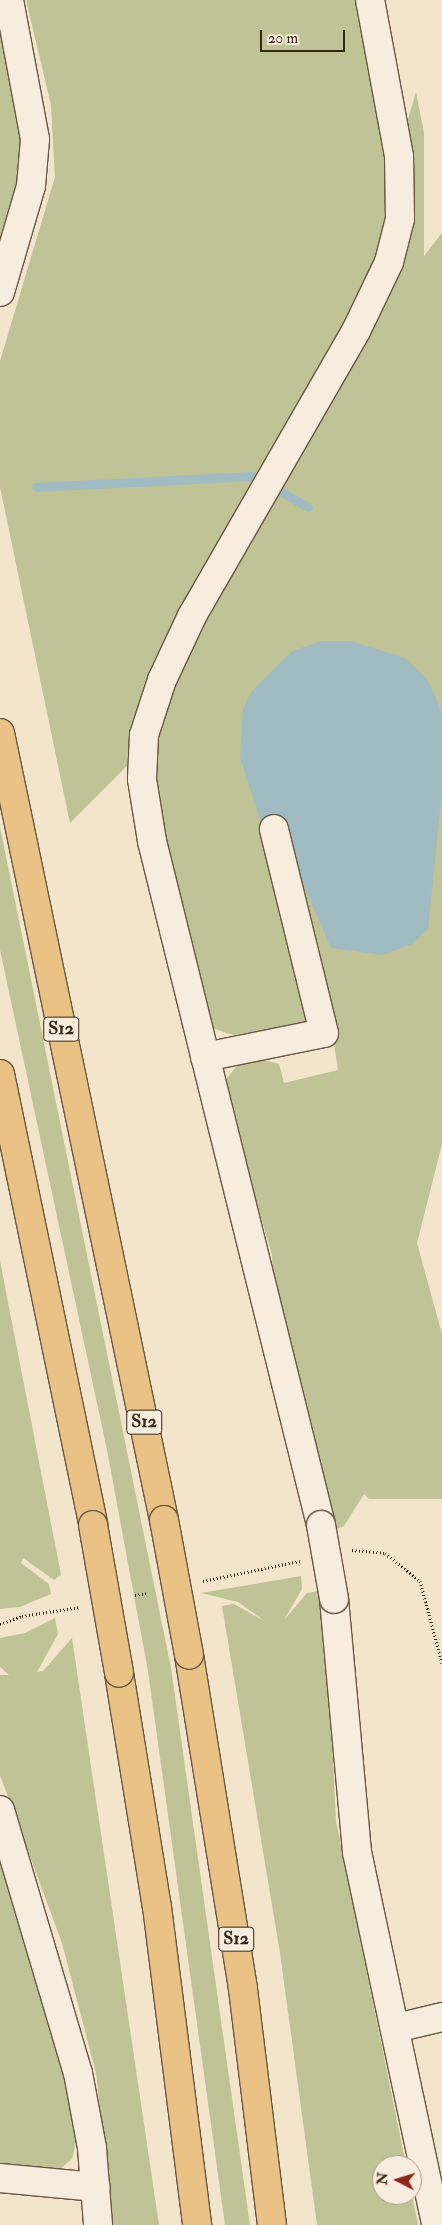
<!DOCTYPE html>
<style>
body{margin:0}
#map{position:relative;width:442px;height:2225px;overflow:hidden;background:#f3e4cc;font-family:"IM FELL Double Pica",serif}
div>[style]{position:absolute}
.green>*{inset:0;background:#bfc395}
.water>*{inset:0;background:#a1bbc2}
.stream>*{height:9px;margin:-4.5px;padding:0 4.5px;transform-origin:4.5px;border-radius:4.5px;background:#a1bbc2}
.path>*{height:3px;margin-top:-1.5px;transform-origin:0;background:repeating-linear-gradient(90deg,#3a2615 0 1px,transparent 0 3.5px)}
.roads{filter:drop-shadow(1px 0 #685643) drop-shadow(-1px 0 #685643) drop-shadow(0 1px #685643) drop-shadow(0 -1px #685643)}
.minor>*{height:28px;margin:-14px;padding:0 14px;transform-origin:14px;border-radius:14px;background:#f7edde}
.highway>*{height:28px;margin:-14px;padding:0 14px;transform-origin:14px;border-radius:14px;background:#eac286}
.bridges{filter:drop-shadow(1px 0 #685643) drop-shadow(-1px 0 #685643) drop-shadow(0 1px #685643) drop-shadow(0 -1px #685643)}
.minor-bridge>*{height:28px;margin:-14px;padding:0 14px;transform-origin:14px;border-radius:14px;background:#f7edde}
.highway-bridge>*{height:28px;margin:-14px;padding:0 14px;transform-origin:14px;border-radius:14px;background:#eac286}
span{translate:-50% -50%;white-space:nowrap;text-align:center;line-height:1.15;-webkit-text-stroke:4.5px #f7edde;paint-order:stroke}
.shield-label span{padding:1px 4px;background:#f7edde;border:1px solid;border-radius:4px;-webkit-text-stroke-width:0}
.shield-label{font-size:18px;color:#3a2615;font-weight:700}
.north{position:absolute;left:372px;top:2155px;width:50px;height:50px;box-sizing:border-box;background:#f7edde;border:1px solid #ab9d8e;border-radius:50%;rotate:275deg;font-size:14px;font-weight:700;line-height:20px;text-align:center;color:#3a2615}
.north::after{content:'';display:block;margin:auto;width:18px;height:22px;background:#8f2418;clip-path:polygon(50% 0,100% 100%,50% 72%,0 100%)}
.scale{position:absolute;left:260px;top:30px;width:85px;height:22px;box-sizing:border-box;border:2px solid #3a2615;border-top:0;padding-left:6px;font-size:15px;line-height:18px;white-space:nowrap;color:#3a2615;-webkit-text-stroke:4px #f7edde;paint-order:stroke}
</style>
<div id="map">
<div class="green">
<i style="clip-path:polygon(26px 0,357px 0,390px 188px,383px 240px,363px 291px,143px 687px,127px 766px,70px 823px,0 487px,0 361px,55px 177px,51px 105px)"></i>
<i style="clip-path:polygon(0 24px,25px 139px,17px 188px,0 240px)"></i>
<i style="clip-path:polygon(416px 92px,424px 133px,424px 256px,442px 233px,442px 1144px,417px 1243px,442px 1334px,442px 1499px,369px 1499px,364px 1494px,344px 1526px,334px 1530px,273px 1281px,272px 1255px,222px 1084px,240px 1062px,256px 1058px,279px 1064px,284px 1083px,338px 1070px,330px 1019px,233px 1035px,212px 1028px,155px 813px,152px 750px,169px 686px,387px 297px,409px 243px,414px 203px,408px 119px)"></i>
<i style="clip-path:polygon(0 827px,171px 1668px,250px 2225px,225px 2225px,148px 1671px,107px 1450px,0 950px)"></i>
<i style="clip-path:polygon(0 1261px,61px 1575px,54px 1580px,23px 1558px,21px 1563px,49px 1584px,51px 1594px,20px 1607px,0 1609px)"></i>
<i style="clip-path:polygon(301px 1576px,302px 1589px,284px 1620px,307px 1593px,318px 1591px,329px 1678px,336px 1821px,406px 2165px,382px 2165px,382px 2195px,412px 2195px,418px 2225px,317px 2225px,280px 1953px,222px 1606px,234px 1604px,266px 1622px,238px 1602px,201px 1593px)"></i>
<i style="clip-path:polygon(55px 1618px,58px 1634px,37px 1672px,43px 1671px,72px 1638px,159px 2225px,113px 2225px,96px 2073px,62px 1943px,0 1775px,0 1675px,9px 1675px,0 1667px,0 1638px,25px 1633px)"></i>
<i style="clip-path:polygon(0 1859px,23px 1925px,48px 2027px,61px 2055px,76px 2142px,72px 2159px,55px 2173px,0 2170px)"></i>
</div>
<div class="water">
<i style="clip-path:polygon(322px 641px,351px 641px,405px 658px,428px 680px,442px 713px,442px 790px,428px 929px,412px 944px,383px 955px,331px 948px,299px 874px,264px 831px,240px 758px,243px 709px,251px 692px,292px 651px)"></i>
</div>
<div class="stream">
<i style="left:36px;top:487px;width:217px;rotate:-2.9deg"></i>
<i style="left:253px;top:476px;width:63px;rotate:29.4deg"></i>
</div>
<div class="path">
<i style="left:352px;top:1550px;width:33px;rotate:5deg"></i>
<i style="left:385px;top:1553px;width:45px;rotate:38.7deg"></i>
<i style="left:420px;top:1581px;width:85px;rotate:75deg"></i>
<i style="left:203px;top:1581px;width:99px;rotate:-11.7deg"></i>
<i style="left:135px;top:1595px;width:13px;rotate:-9deg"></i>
<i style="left:0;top:1624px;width:23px;rotate:-20deg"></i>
<i style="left:22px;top:1616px;width:59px;rotate:-8.8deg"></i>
</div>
<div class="roads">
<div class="minor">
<i style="left:0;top:292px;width:110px;rotate:-73.7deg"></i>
<i style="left:31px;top:186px;width:47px;rotate:-85.1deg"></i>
<i style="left:35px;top:139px;width:141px;rotate:-100.6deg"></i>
<i style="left:205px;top:1057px;width:121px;rotate:-11.4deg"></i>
<i style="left:324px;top:1033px;width:210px;rotate:-103.8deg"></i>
<i style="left:321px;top:1525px;width:705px;rotate:-103.88deg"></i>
<i style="left:152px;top:841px;width:63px;rotate:-99.2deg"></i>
<i style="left:142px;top:779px;width:44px;rotate:-87.4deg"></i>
<i style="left:144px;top:735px;width:58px;rotate:-71.9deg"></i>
<i style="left:162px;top:680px;width:71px;rotate:-64.9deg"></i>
<i style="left:192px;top:616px;width:329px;rotate:-60.1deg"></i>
<i style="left:356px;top:331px;width:76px;rotate:-64.4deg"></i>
<i style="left:389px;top:262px;width:44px;rotate:-75.7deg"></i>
<i style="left:400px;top:219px;width:63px;rotate:-90.9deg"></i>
<i style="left:399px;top:156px;width:159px;rotate:-100.5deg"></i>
<i style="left:334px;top:1599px;width:254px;rotate:84.8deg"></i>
<i style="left:357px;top:1852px;width:381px;rotate:78deg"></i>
<i style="left:0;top:1810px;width:274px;rotate:73.5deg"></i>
<i style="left:78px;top:2073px;width:76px;rotate:79.4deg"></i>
<i style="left:92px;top:2148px;width:77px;rotate:85.5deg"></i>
<i style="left:396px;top:2028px;width:47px;rotate:-13.4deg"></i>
<i style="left:0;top:2178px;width:96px;rotate:5.4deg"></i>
</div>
<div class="highway">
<i style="left:0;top:733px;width:804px;rotate:78.23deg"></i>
<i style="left:0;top:1074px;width:460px;rotate:78.3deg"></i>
<i style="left:189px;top:1655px;width:338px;rotate:80.8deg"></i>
<i style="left:243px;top:1989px;width:238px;rotate:83deg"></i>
<i style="left:119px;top:1673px;width:237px;rotate:80.8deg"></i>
<i style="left:157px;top:1907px;width:321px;rotate:82.8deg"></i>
</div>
</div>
<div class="bridges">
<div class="minor-bridge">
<i style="left:321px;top:1525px;width:75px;rotate:80deg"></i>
</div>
<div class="highway-bridge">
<i style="left:164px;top:1520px;width:137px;rotate:79.5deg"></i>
<i style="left:93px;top:1525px;width:150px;rotate:80deg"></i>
</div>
</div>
<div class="shield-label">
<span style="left:61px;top:1029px">S12</span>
<span style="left:144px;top:1422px">S12</span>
<span style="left:236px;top:1939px">S12</span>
</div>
<div class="north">N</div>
<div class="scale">20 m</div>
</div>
